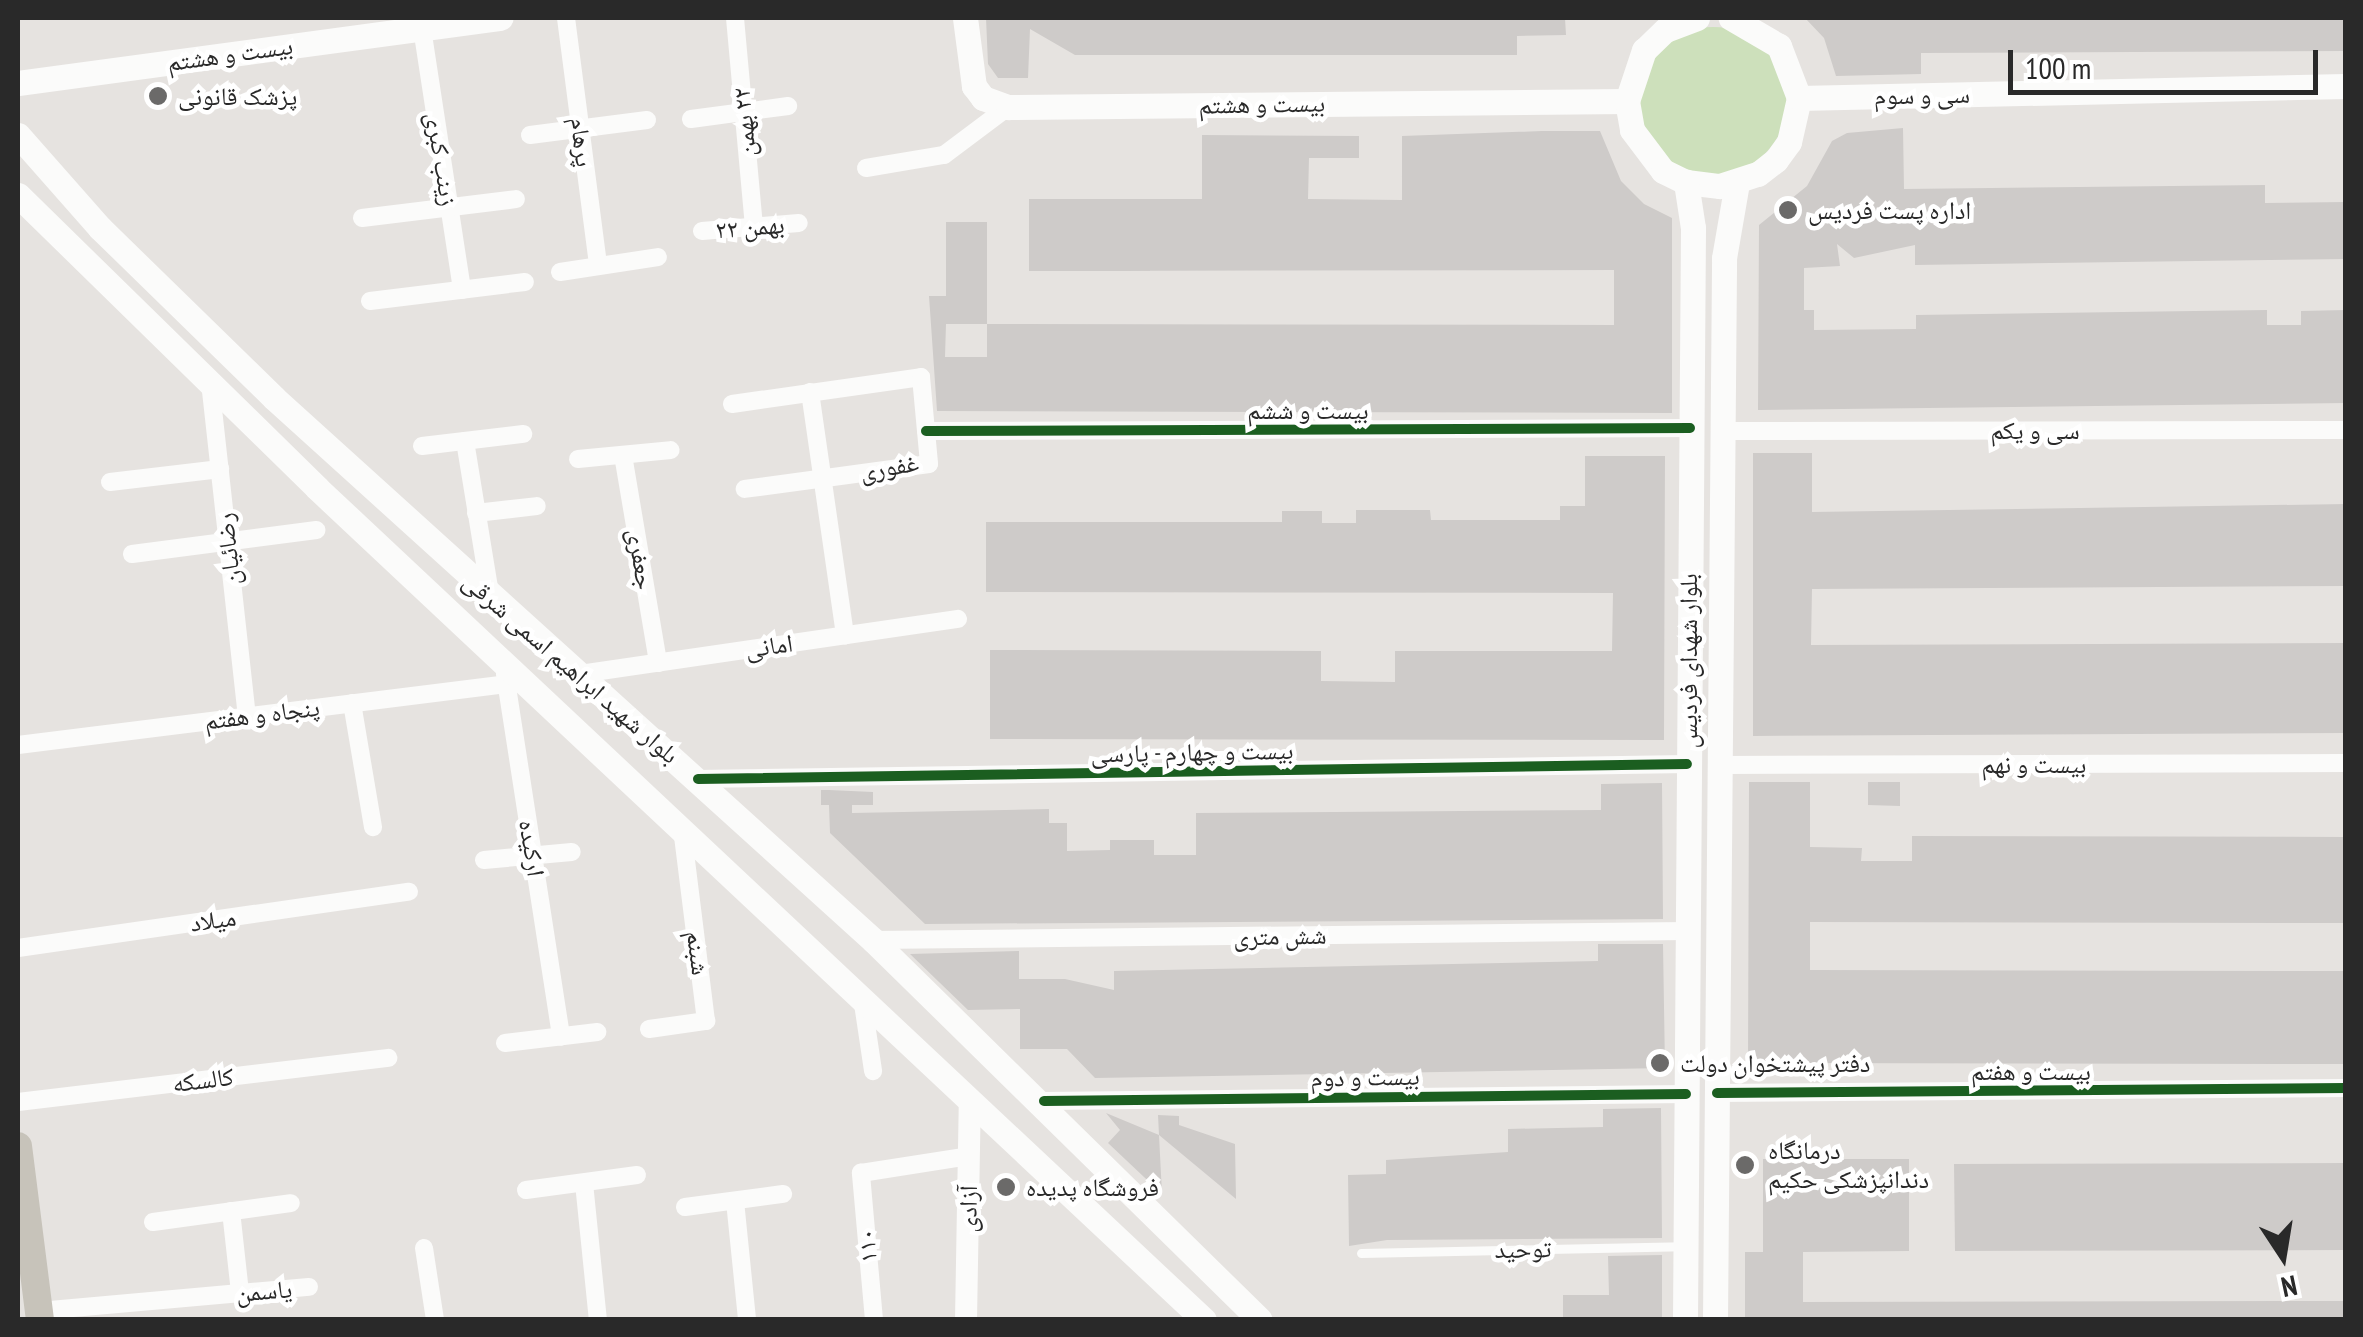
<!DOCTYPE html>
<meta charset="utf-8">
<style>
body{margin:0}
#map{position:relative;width:2363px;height:1337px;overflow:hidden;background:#e6e3e0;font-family:"PT Sans Narrow","Noto Naskh Arabic",sans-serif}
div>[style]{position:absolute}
.green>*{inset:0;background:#cde0bb}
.round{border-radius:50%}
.building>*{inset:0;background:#cecbc9}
.service>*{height:9px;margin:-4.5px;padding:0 4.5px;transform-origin:4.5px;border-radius:4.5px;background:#fbfbfa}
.minor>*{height:18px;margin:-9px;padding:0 9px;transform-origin:9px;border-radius:9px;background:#fbfbfa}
.tertiary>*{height:22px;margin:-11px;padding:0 11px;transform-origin:11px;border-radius:11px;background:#fbfbfa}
.secondary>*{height:25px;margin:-12.5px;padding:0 12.5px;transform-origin:12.5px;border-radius:12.5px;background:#fbfbfa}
.primary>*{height:28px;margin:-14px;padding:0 14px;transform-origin:14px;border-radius:14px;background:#c7c3ba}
.cycleway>*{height:10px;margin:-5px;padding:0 5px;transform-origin:5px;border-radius:5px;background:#1b5e20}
.dots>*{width:28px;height:28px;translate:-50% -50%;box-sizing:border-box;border:5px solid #fff;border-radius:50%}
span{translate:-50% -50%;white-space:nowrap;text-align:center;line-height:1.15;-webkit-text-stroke:9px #fff;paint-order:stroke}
.street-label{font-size:25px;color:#292929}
.poi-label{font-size:25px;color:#292929}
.left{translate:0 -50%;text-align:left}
.frame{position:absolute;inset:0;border:20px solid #292929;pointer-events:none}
.north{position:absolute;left:2233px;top:1207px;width:100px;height:100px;-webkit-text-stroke:8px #fff;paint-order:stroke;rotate:168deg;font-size:28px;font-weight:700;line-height:40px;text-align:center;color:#292929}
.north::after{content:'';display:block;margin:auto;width:35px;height:45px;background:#292929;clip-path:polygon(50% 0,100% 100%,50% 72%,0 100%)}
.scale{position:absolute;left:2008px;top:50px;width:310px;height:45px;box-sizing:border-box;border:5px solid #292929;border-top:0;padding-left:12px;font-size:30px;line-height:35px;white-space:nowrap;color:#292929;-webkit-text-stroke:8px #fff;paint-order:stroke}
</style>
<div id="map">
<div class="green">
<i class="round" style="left:1639px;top:27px;width:148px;height:148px"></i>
</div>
<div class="building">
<i style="clip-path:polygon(986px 18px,1565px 18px,1566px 35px,1517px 36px,1517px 55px,1075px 55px,1030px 29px,1028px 78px,998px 78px,988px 64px)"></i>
<i style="clip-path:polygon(1805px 18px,2346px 18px,2346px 51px,1921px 53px,1921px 74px,1836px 76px,1824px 38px)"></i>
<i style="clip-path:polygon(1903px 128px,1904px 189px,2265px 185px,2265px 203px,2346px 202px,2346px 259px,1915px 265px,1915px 245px,1854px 258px,1837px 244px,1840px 266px,1804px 268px,1804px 310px,1814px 310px,1814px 330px,1916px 329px,1916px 315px,2267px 310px,2267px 325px,2301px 325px,2301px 311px,2346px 310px,2346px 403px,1758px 410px,1759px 225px,1807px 186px,1832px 141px,1847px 133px)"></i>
<i style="clip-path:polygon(evenodd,1542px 131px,1600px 131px,1621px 181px,1644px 204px,1672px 218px,1672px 413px,937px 411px,929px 296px,946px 296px,946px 222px,987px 222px,987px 324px,1614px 325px,1614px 270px,1029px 271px,1029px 199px,1202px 199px,1202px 135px,1359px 136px,1359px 158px,1309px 158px,1308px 199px,1402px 200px,1402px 136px,1542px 131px,946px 324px,987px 324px,987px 357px,945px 357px,946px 324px)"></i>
<i style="clip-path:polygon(1753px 453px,1812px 453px,1812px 512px,2346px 504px,2346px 586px,1812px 589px,1811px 645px,2346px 643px,2346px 733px,1753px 736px)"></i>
<i style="clip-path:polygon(1585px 456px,1665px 456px,1664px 740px,990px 739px,990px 650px,1321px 651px,1321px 681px,1395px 682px,1395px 651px,1612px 651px,1613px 593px,986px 592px,986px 522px,1282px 522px,1282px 511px,1322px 511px,1322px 523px,1356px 523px,1356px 510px,1430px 510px,1431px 520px,1560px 520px,1560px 506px,1585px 506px)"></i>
<i style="clip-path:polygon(1749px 782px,1810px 782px,1810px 847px,1862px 848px,1861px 861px,1912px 861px,1912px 836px,2346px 837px,2346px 923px,1810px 922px,1810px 970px,2346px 971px,2346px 1064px,1748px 1063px)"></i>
<i style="clip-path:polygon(1868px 782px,1900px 782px,1900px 806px,1868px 805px)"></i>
<i style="clip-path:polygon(1662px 783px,1663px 919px,925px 924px,830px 833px,829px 805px,821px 805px,821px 790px,829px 790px,873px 792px,873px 805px,852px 805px,852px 813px,1049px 809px,1049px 823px,1067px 823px,1067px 851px,1110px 850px,1110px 840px,1154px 840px,1154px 855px,1196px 855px,1196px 813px,1601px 810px,1601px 784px)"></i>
<i style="clip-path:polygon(1598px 944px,1663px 944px,1665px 1068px,1095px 1078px,1067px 1049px,1020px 1049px,1020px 1009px,968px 1010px,910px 954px,1019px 951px,1019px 979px,1065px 979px,1114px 990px,1114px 971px,1598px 961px)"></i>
<i style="clip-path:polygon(1661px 1108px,1662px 1238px,1387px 1240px,1349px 1246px,1348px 1175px,1386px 1174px,1386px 1160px,1508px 1152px,1508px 1129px,1603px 1127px,1603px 1109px)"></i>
<i style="clip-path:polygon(1106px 1113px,1159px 1135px,1162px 1194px,1108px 1143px,1120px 1130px)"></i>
<i style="clip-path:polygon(1158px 1115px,1179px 1116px,1179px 1125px,1235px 1144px,1236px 1199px,1159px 1135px)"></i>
<i style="clip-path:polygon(1763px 1159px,1909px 1159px,1909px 1251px,1803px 1252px,1803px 1302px,2346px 1301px,2346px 1320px,1745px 1320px,1745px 1252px,1763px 1252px)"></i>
<i style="clip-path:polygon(2346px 1163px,2346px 1250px,1955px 1251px,1954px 1164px)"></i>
<i style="clip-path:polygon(1662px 1255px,1662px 1320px,1563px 1320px,1563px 1295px,1609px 1295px,1608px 1256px)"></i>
</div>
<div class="service">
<i style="left:1361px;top:1253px;width:321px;rotate:-1.2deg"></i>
</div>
<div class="minor">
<i style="left:566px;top:18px;width:250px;rotate:82.6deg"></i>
<i style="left:735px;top:18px;width:209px;rotate:84.8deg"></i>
<i style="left:422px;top:28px;width:265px;rotate:81.3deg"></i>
<i style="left:691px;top:119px;width:98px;rotate:-7.6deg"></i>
<i style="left:530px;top:135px;width:118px;rotate:-7.3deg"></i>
<i style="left:866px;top:168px;width:79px;rotate:-9.5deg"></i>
<i style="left:944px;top:155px;width:80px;rotate:-36.9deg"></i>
<i style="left:362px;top:218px;width:155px;rotate:-7deg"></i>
<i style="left:702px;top:231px;width:97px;rotate:-4.7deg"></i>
<i style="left:560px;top:272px;width:99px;rotate:-8.7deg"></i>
<i style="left:370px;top:301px;width:156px;rotate:-7deg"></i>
<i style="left:210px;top:382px;width:336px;rotate:83.7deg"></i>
<i style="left:810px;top:392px;width:246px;rotate:81.8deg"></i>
<i style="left:732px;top:404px;width:191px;rotate:-8.1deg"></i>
<i style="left:921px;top:377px;width:87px;rotate:84.7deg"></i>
<i style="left:929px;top:464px;width:186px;rotate:172.3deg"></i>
<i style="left:926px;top:431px;width:764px;rotate:-0.22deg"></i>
<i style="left:1724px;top:431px;width:622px;rotate:-0.09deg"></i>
<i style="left:465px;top:441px;width:154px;rotate:80.7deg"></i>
<i style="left:422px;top:446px;width:102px;rotate:-6.8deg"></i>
<i style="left:623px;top:455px;width:211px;rotate:80.4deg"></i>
<i style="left:578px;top:459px;width:93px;rotate:-5.5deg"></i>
<i style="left:110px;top:482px;width:111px;rotate:-6.7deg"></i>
<i style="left:476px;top:513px;width:61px;rotate:-6.5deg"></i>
<i style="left:132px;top:554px;width:186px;rotate:-7.4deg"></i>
<i style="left:505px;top:674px;width:367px;rotate:81.2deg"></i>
<i style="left:580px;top:674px;width:382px;rotate:-8.3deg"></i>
<i style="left:352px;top:703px;width:126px;rotate:80.4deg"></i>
<i style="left:18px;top:745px;width:492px;rotate:-7.1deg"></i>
<i style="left:1722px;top:765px;width:624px;rotate:-0.18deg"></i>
<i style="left:698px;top:779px;width:989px;rotate:-0.87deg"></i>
<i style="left:484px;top:860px;width:88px;rotate:-5.2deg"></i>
<i style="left:873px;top:940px;width:814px;rotate:-0.63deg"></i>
<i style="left:18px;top:948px;width:395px;rotate:-8.2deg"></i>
<i style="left:862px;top:997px;width:75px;rotate:81.5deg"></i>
<i style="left:649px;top:1029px;width:58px;rotate:-8deg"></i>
<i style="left:706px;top:1021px;width:194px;rotate:-97.1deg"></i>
<i style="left:505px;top:1043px;width:93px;rotate:-6.8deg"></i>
<i style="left:1717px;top:1093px;width:629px;rotate:-0.46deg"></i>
<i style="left:1044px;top:1101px;width:642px;rotate:-0.62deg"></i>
<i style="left:18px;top:1102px;width:373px;rotate:-6.8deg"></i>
<i style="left:584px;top:1183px;width:138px;rotate:84.2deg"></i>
<i style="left:526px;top:1190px;width:112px;rotate:-7.7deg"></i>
<i style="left:735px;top:1201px;width:120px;rotate:84.2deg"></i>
<i style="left:685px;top:1207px;width:99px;rotate:-7.6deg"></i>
<i style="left:231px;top:1211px;width:82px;rotate:83.7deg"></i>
<i style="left:153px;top:1222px;width:139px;rotate:-7.8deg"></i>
<i style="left:424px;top:1248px;width:73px;rotate:81.3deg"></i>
<i style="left:39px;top:1311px;width:271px;rotate:-5.1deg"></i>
<i style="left:874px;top:1320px;width:148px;rotate:-95.1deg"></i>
<i style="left:861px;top:1173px;width:109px;rotate:-8.9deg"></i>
</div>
<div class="tertiary">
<i style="left:966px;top:1320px;width:221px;rotate:-89deg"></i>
</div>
<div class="secondary">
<i style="left:965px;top:18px;width:69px;rotate:82.5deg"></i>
<i style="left:974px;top:86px;width:15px;rotate:53deg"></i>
<i style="left:983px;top:98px;width:27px;rotate:20deg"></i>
<i style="left:1008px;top:107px;width:619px;rotate:-0.56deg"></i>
<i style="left:1697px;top:18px;width:34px;rotate:159deg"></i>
<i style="left:1665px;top:30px;width:29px;rotate:136deg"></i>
<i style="left:1644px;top:50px;width:54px;rotate:108.4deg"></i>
<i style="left:1627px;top:101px;width:29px;rotate:80deg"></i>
<i style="left:1632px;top:130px;width:51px;rotate:52.9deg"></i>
<i style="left:1663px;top:171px;width:25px;rotate:26deg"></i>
<i style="left:1686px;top:182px;width:34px;rotate:7deg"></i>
<i style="left:1720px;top:186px;width:40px;rotate:-18deg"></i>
<i style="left:1758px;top:174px;width:23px;rotate:-38deg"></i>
<i style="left:1776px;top:160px;width:22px;rotate:-54deg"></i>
<i style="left:1789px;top:142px;width:45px;rotate:-77.2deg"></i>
<i style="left:1799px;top:98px;width:56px;rotate:-111deg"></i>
<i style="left:1779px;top:46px;width:56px;rotate:-149.7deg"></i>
<i style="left:18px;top:83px;width:487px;rotate:-7.7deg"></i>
<i style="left:1799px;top:98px;width:547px;rotate:-1.26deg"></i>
<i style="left:18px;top:135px;width:124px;rotate:48.6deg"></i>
<i style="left:100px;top:228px;width:243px;rotate:44.3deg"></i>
<i style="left:274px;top:398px;width:808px;rotate:42.14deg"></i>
<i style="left:873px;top:940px;width:542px;rotate:44.48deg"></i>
<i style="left:18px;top:195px;width:419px;rotate:44.4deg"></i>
<i style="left:317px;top:488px;width:1216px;rotate:43.17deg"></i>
<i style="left:1685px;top:1320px;width:1092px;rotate:-89.58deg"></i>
<i style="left:1693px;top:228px;width:47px;rotate:-98.7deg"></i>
<i style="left:1715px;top:1320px;width:1062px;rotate:-89.51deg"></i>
<i style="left:1724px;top:258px;width:76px;rotate:-80.2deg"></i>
</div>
<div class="primary">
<i style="left:18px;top:1146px;width:175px;rotate:82.8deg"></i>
</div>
<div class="cycleway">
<i style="left:926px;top:431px;width:764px;rotate:-0.22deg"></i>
<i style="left:698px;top:779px;width:989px;rotate:-0.87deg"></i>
<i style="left:1717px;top:1093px;width:629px;rotate:-0.46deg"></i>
<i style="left:1044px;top:1101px;width:642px;rotate:-0.62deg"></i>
</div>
<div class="dots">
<i style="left:158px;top:96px;background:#6b6a69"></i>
<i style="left:1788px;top:210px;background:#6b6a69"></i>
<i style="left:1660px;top:1063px;background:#6b6a69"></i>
<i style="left:1745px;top:1165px;background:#6b6a69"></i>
<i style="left:1006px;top:1187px;background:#6b6a69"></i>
</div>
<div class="street-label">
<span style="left:230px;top:54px;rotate:-8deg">بیست و هشتم</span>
<span style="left:1922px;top:95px;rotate:-1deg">سی و سوم</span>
<span style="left:1262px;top:104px;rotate:-1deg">بیست و هشتم</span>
<span style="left:744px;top:122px;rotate:-95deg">٢٢ بهمن</span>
<span style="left:582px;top:142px;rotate:83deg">پرهام</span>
<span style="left:442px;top:159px;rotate:81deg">زینب کبری</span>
<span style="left:750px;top:227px;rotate:-5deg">۲۲ بهمن</span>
<span style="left:1308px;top:410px">بیست و ششم</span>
<span style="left:2035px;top:430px">سی و یکم</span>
<span style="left:889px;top:467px;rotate:-10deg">غفوری</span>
<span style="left:228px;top:549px;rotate:-96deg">رضائیان</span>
<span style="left:641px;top:559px;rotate:81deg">جعفری</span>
<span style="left:769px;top:646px;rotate:-8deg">امانی</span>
<span style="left:1688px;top:661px;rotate:-90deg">بلوار شهدای فردیس</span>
<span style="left:571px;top:668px;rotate:41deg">بلوار شهید ابراهیم اسمی شرقی</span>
<span style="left:262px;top:714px;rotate:-7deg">پنجاه و هفتم</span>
<span style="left:1192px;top:752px;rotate:-1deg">بیست و چهارم - پارسی</span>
<span style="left:2034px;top:764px">بیست و نهم</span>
<span style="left:532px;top:848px;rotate:81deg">ارکیده</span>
<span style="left:213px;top:920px;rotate:-8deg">میلاد</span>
<span style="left:1280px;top:936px;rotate:-1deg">شش متری</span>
<span style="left:698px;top:953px;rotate:83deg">شبنم</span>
<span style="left:2031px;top:1071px">بیست و هفتم</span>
<span style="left:1365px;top:1077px;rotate:-1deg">بیست و دوم</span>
<span style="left:203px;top:1080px;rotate:-7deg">کالسکه</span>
<span style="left:968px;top:1209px;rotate:-89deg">آزادی</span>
<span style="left:867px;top:1246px;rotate:-95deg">۱۱۰</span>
<span style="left:1523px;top:1249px;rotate:-1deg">توحید</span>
<span style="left:264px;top:1291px;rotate:-5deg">یاسمن</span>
</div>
<div class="poi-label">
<span class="left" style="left:178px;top:96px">پزشک قانونی</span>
<span class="left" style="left:1808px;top:210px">اداره پست فردیس</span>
<span class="left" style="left:1680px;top:1063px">دفتر پیشتخوان دولت</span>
<span class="left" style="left:1768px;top:1165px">درمانگاه<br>دندانپزشکی حکیم</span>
<span class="left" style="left:1026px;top:1187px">فروشگاه پدیده</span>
</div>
<div class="frame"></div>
<div class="north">N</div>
<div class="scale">100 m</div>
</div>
